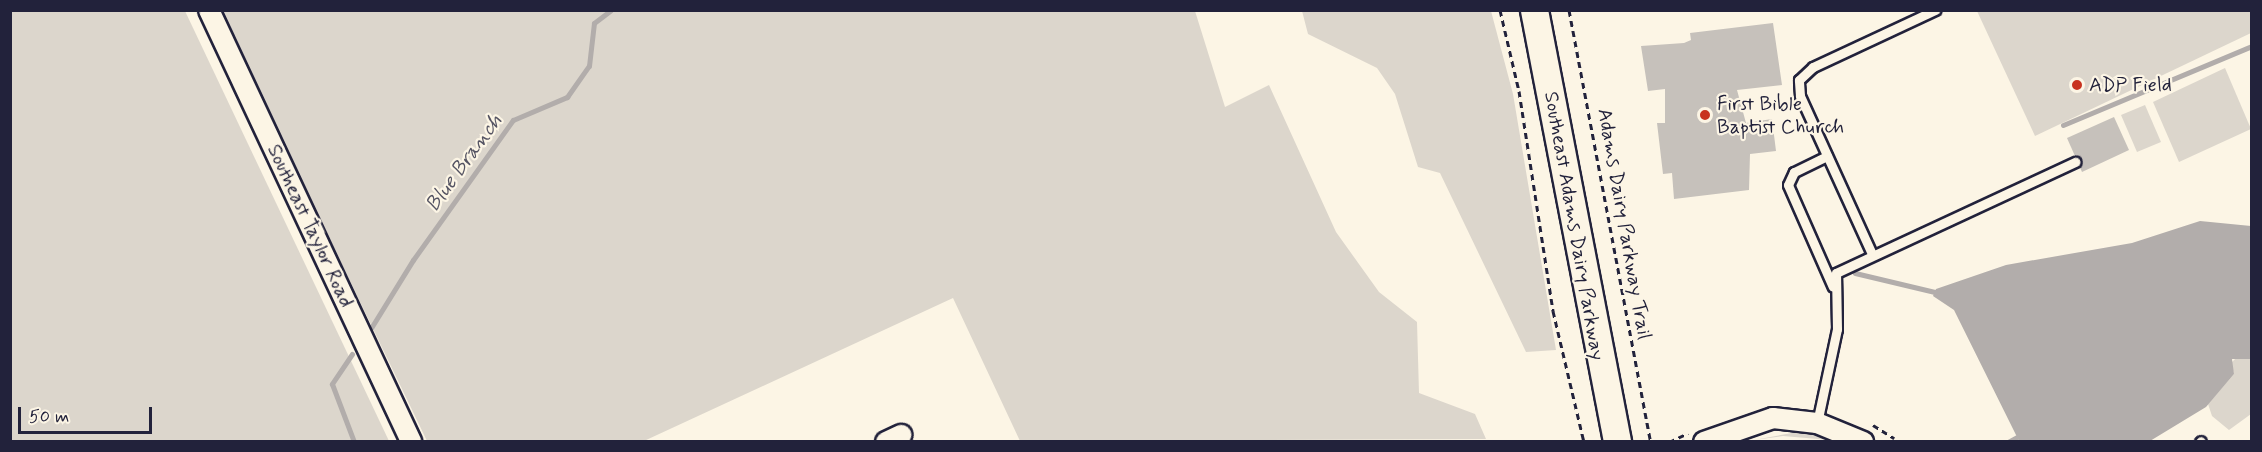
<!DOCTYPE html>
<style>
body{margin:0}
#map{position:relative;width:2262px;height:452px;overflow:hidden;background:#fcf5e5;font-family:Mynerve,sans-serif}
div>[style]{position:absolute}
.green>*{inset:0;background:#dcd6cc}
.water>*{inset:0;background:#b2adab}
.stream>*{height:5px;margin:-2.5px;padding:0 2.5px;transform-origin:2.5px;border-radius:2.5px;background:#b2adab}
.building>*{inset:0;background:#c6c1bb}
.path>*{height:3px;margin-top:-1.5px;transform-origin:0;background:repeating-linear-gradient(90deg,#22223b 0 6px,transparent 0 10.5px)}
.roads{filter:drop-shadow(2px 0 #22223b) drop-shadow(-2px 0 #22223b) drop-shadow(0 2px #22223b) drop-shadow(0 -2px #22223b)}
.lane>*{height:9px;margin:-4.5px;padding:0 4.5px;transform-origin:4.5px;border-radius:4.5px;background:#fcf5e5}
.street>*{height:20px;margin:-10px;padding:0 10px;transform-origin:10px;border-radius:10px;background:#fcf5e5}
.secondary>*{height:27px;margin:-13.5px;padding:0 13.5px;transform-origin:13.5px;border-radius:13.5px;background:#fcf5e5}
.dots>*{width:16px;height:16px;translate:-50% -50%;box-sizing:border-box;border:3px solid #fcf5e5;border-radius:50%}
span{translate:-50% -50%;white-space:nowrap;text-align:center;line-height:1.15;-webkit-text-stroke:4.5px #fcf5e5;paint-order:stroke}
.poi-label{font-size:20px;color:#22223b}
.left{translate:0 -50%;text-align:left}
.street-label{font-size:20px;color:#22223b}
.water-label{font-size:21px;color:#545362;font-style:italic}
.frame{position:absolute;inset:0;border:12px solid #22223b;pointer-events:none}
.scale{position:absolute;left:18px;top:407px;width:134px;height:27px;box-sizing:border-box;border:3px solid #22223b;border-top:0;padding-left:8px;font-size:18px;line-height:21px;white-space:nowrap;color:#22223b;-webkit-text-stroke:4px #fcf5e5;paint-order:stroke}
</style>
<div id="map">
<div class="green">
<i style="clip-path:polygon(10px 11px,185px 11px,389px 441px,11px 441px)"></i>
<i style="clip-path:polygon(220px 11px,1195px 11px,1225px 107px,1269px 85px,1336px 232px,1379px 292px,1417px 322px,1419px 393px,1475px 414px,1486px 439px,1020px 441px,953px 298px,644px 441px,427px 441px)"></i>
<i style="clip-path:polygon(1302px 11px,1491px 11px,1513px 94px,1556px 350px,1526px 352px,1440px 173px,1418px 167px,1395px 94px,1377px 68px,1308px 34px)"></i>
<i style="clip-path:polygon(1977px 11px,2251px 11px,2251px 33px,2035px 136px)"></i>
<i style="clip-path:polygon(2225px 68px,2251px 129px,2179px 162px,2153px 102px)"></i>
<i style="clip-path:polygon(2145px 105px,2161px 142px,2137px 152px,2121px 115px)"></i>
<i style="clip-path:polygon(2238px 356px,2251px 359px,2251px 414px,2229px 430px,2212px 416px,2208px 404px,2234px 374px,2231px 363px)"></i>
<i style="clip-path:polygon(1797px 432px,1818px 435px,1841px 441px,1783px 436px,1754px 440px)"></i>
</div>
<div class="water">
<i style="clip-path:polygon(2200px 221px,2251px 226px,2251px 359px,2232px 359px,2234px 374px,2206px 407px,2150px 441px,2019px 441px,1954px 310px,1933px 296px,1936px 289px,2006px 265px,2132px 243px)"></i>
</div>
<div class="stream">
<i style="left:2063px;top:125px;width:205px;rotate:-22.7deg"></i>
<i style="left:1855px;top:273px;width:82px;rotate:13.4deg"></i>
<i style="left:371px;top:328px;width:80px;rotate:-58.3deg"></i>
<i style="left:413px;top:260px;width:172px;rotate:-54.5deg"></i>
<i style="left:513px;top:120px;width:59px;rotate:-23.1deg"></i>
<i style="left:567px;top:97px;width:38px;rotate:-55deg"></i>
<i style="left:589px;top:66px;width:43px;rotate:-83.4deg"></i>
<i style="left:594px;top:23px;width:21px;rotate:-37deg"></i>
<i style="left:352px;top:354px;width:36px;rotate:124deg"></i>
<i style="left:332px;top:384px;width:62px;rotate:69.2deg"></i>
<i style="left:2008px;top:442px;width:10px;rotate:-29deg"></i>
</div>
<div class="building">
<i style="clip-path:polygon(1773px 23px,1782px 85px,1737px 90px,1746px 123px,1772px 119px,1776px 151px,1750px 154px,1749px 190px,1674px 199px,1672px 173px,1663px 174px,1657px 123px,1665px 123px,1665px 89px,1648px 91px,1641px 46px,1684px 43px,1691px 40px,1690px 33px)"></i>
<i style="clip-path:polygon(2114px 117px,2129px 150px,2082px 172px,2067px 138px)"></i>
</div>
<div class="path">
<i style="left:1500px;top:10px;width:83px;rotate:76.8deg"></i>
<i style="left:1519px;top:91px;width:223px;rotate:81.2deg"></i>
<i style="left:1553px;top:311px;width:135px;rotate:76.7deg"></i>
<i style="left:1569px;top:10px;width:440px;rotate:79.3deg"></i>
<i style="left:1873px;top:425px;width:25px;rotate:32deg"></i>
<i style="left:1669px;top:442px;width:21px;rotate:-25deg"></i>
</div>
<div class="roads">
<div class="lane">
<i style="left:1827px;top:156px;width:37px;rotate:154deg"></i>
<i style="left:1794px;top:172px;width:14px;rotate:115deg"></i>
<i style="left:1788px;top:185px;width:111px;rotate:66.2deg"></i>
<i style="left:1872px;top:254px;width:174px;rotate:-114.5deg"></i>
<i style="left:1800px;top:96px;width:16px;rotate:-94deg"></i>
<i style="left:1799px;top:80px;width:19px;rotate:-43deg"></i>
<i style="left:1813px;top:67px;width:135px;rotate:-25deg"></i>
<i style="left:1817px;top:423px;width:96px;rotate:-78deg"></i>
<i style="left:1837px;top:329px;width:56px;rotate:-91deg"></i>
<i style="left:1836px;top:273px;width:264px;rotate:-24.9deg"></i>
<i style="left:2200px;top:442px;width:1px;rotate:-45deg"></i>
</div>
<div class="street">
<i style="left:209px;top:10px;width:477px;rotate:64.9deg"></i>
<i style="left:886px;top:442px;width:17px;rotate:-25deg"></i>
<i style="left:1704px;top:442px;width:73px;rotate:-19.2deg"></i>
<i style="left:1773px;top:418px;width:44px;rotate:6.5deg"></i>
<i style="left:1817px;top:423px;width:50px;rotate:22.4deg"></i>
</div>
<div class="secondary">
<i style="left:1534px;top:10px;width:440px;rotate:79.1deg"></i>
</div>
</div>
<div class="dots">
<i style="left:2077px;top:85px;background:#c8321e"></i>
<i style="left:1705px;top:115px;background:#c8321e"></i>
</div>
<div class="poi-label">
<span class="left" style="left:2089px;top:85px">ADP Field</span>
<span class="left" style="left:1717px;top:116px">First Bible<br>Baptist Church</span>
</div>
<div class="street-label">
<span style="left:1624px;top:224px;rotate:80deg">Adams Dairy Parkway Trail</span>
<span style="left:310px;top:226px;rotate:65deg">Southeast Taylor Road</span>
<span style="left:1574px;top:226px;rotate:80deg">Southeast Adams Dairy Parkway</span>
</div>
<div class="water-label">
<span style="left:464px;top:163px;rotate:-54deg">Blue Branch</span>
</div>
<div class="frame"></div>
<div class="scale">50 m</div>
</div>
